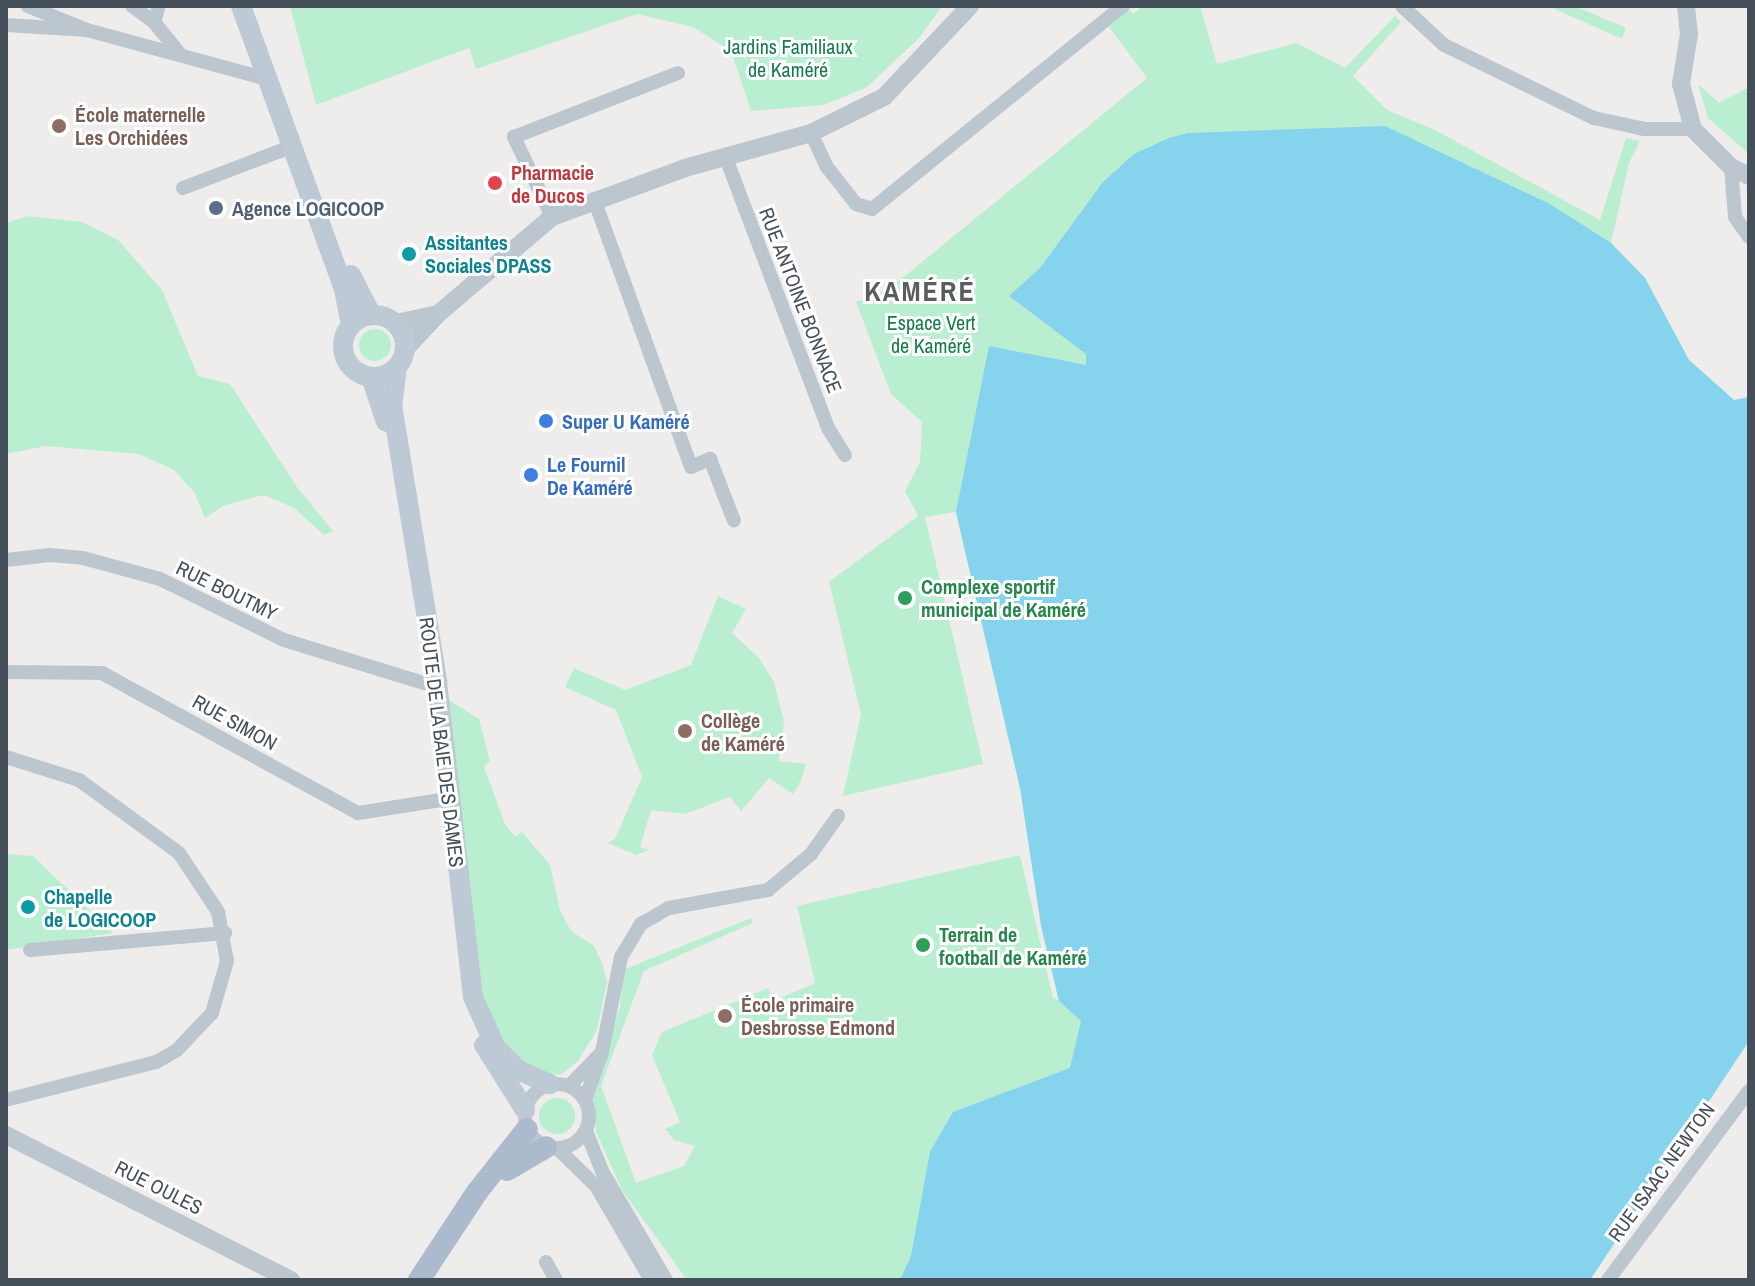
<!DOCTYPE html>
<meta charset="utf-8">
<style>
body{margin:0}
#map{position:relative;width:1755px;height:1286px;overflow:hidden;background:#efecec;font-family:"Archivo Narrow",sans-serif}
div>[style]{position:absolute}
.green>*{inset:0;background:#b9efd0}
.round{border-radius:50%}
.water>*{inset:0;background:#85d3ed}
.minor>*{height:14px;margin:-7px;padding:0 7px;transform-origin:7px;border-radius:7px;background:#bcc6cf}
.minor>.ring{margin:-7px;padding:0;box-sizing:content-box;background:none;border:14px solid #bcc6cf;border-radius:50%}
.tertiary>*{height:18px;margin:-9px;padding:0 9px;transform-origin:9px;border-radius:9px;background:#bcc6cf}
.secondary>*{height:20px;margin:-10px;padding:0 10px;transform-origin:10px;border-radius:10px;background:#bec9d6}
.secondary>.ring{margin:-10px;padding:0;box-sizing:content-box;background:none;border:20px solid #bec9d6;border-radius:50%}
.primary>*{height:22px;margin:-11px;padding:0 11px;transform-origin:11px;border-radius:11px;background:#abbacc}
.dots>*{width:22px;height:22px;translate:-50% -50%;box-sizing:border-box;border:4px solid #fff;border-radius:50%}
span{translate:-50% -50%;white-space:nowrap;text-align:center;line-height:1.15;-webkit-text-stroke:6px #fff;paint-order:stroke}
.park-label{font-size:20px;color:#157b4c}
.education-label{font-size:20px;color:#785e54;font-weight:700}
.left{translate:0 -50%;text-align:left}
.health-label{font-size:20px;color:#be3a42;font-weight:700}
.service-label{font-size:20px;color:#4e5e75;font-weight:700}
.culture-label{font-size:20px;color:#0d838f;font-weight:700}
.street-label{font-size:20px;color:#444f5a}
.shop-label{font-size:20px;color:#366cbe;font-weight:700}
.leisure-label{font-size:20px;color:#27864d;font-weight:700}
.district-label{font-size:28px;color:#595c61;font-weight:700;letter-spacing:2px}
.frame{position:absolute;inset:0;border:8px solid #444f5a;pointer-events:none}
</style>
<div id="map">
<div class="green">
<i style="clip-path:polygon(290px 6px,942px 6px,920px 37px,867px 87px,824px 105px,751px 111px,731px 51px,693px 27px,637px 14px,476px 69px,469px 48px,316px 105px)"></i>
<i style="clip-path:polygon(1143px 6px,1200px 6px,1217px 64px,1297px 43px,1345px 68px,1395px 16px,1401px 22px,1353px 76px,1387px 110px,1433px 129px,1600px 220px,1626px 138px,1640px 141px,1629px 163px,1611px 243px,1645px 278px,1689px 360px,1734px 400px,1749px 397px,1749px 1041px,1590px 1280px,687px 1280px,622px 1190px,596px 1132px,593px 1096px,620px 1007px,623px 970px,751px 918px,753px 923px,644px 971px,601px 1086px,636px 1183px,684px 1166px,695px 1146px,674px 1140px,665px 1129px,680px 1122px,652px 1055px,662px 1032px,768px 988px,774px 1001px,815px 983px,797px 906px,1020px 855px,1053px 998px,1058px 1000px,1020px 788px,956px 512px,925px 517px,983px 764px,843px 796px,861px 714px,829px 582px,918px 516px,905px 491px,920px 462px,922px 422px,891px 394px,856px 302px,889px 289px,1147px 78px,1109px 27px,1128px 9px,1133px 14px)"></i>
<i style="clip-path:polygon(1548px 6px,1575px 6px,1626px 28px,1622px 39px)"></i>
<i style="clip-path:polygon(1698px 84px,1719px 103px,1749px 87px,1749px 154px,1708px 118px)"></i>
<i style="clip-path:polygon(28px 216px,82px 222px,118px 240px,162px 290px,198px 376px,230px 384px,297px 487px,333px 531px,324px 535px,294px 508px,264px 495px,225px 505px,205px 518px,194px 492px,174px 470px,139px 454px,45px 446px,6px 454px,6px 223px)"></i>
<i class="round" style="left:359px;top:329px;width:32px;height:32px"></i>
<i style="clip-path:polygon(718px 596px,746px 609px,732px 633px,759px 658px,774px 682px,784px 721px,779px 761px,806px 764px,801px 781px,793px 794px,769px 778px,741px 811px,730px 797px,685px 814px,651px 810px,640px 847px,649px 850px,636px 855px,608px 843px,615px 839px,642px 777px,616px 710px,565px 687px,574px 668px,625px 690px,691px 665px)"></i>
<i style="clip-path:polygon(444px 697px,479px 719px,490px 761px,484px 767px,505px 824px,515px 837px,522px 832px,550px 865px,560px 910px,571px 931px,594px 946px,603px 966px,607px 982px,597px 1030px,578px 1061px,562px 1074px,541px 1076px,511px 1055px,492px 1026px,477px 981px)"></i>
<i style="clip-path:polygon(6px 854px,33px 856px,113px 933px,6px 950px)"></i>
<i class="round" style="left:539px;top:1098px;width:36px;height:36px"></i>
</div>
<div class="water">
<i style="clip-path:polygon(1385px 126px,1550px 204px,1611px 243px,1645px 278px,1689px 360px,1734px 400px,1749px 397px,1749px 1041px,1590px 1280px,900px 1280px,911px 1256px,930px 1152px,953px 1112px,1070px 1068px,1081px 1021px,1059px 1001px,1041px 926px,1020px 788px,956px 512px,989px 346px,1086px 365px,1086px 354px,1009px 296px,1040px 268px,1103px 182px,1134px 154px,1169px 138px,1188px 133px)"></i>
</div>
<div class="minor">
<i style="left:132px;top:6px;width:27px;rotate:36deg"></i>
<i style="left:154px;top:22px;width:41px;rotate:50.9deg"></i>
<i style="left:1402px;top:6px;width:57px;rotate:42.9deg"></i>
<i style="left:1444px;top:45px;width:167px;rotate:26deg"></i>
<i style="left:1594px;top:118px;width:51px;rotate:12.4deg"></i>
<i style="left:1644px;top:129px;width:49px"></i>
<i style="left:154px;top:22px;width:17px;rotate:-73deg"></i>
<i style="left:6px;top:25px;width:81px;rotate:3.5deg"></i>
<i style="left:87px;top:30px;width:64px;rotate:-157.9deg"></i>
<i style="left:87px;top:30px;width:187px;rotate:15.2deg"></i>
<i style="left:811px;top:133px;width:38px;rotate:65deg"></i>
<i style="left:827px;top:167px;width:47px;rotate:51.9deg"></i>
<i style="left:856px;top:204px;width:17px;rotate:17deg"></i>
<i style="left:872px;top:209px;width:323px;rotate:-39deg"></i>
<i style="left:726px;top:158px;width:289px;rotate:69.3deg"></i>
<i style="left:828px;top:428px;width:32px;rotate:58deg"></i>
<i style="left:1731px;top:167px;width:50px;rotate:85.4deg"></i>
<i style="left:1735px;top:217px;width:24px;rotate:55deg"></i>
<i style="left:183px;top:188px;width:118px;rotate:-20.9deg"></i>
<i style="left:594px;top:199px;width:285px;rotate:70.1deg"></i>
<i style="left:691px;top:467px;width:21px;rotate:-23deg"></i>
<i style="left:710px;top:459px;width:66px;rotate:68.8deg"></i>
<i style="left:552px;top:217px;width:89px;rotate:-115.4deg"></i>
<i style="left:514px;top:137px;width:176px;rotate:-21.3deg"></i>
<i style="left:6px;top:560px;width:44px;rotate:-6.5deg"></i>
<i style="left:50px;top:555px;width:33px;rotate:5deg"></i>
<i style="left:83px;top:558px;width:80px;rotate:15.3deg"></i>
<i style="left:160px;top:579px;width:138px;rotate:26.2deg"></i>
<i style="left:284px;top:640px;width:150px;rotate:17.1deg"></i>
<i style="left:6px;top:672px;width:96px;rotate:0.6deg"></i>
<i style="left:102px;top:673px;width:292px;rotate:28.7deg"></i>
<i style="left:358px;top:813px;width:84px;rotate:-8.9deg"></i>
<i style="left:6px;top:757px;width:77px;rotate:17.5deg"></i>
<i style="left:79px;top:780px;width:124px;rotate:36.1deg"></i>
<i style="left:179px;top:853px;width:71px;rotate:56.5deg"></i>
<i style="left:218px;top:912px;width:50px;rotate:79.6deg"></i>
<i style="left:227px;top:961px;width:54px;rotate:106.1deg"></i>
<i style="left:212px;top:1013px;width:51px;rotate:133.4deg"></i>
<i style="left:177px;top:1050px;width:24px;rotate:150deg"></i>
<i style="left:156px;top:1062px;width:155px;rotate:165.8deg"></i>
<i style="left:30px;top:950px;width:196px;rotate:-5deg"></i>
<i style="left:602px;top:1052px;width:97px;rotate:-78.7deg"></i>
<i style="left:621px;top:957px;width:39px;rotate:-59deg"></i>
<i style="left:641px;top:924px;width:32px;rotate:-30deg"></i>
<i style="left:669px;top:908px;width:101px;rotate:-10.3deg"></i>
<i style="left:768px;top:890px;width:56px;rotate:-39.9deg"></i>
<i style="left:811px;top:854px;width:47px;rotate:-54.6deg"></i>
<i class="ring" style="left:525px;top:1084px;width:50px;height:50px"></i>
<i style="left:569px;top:1086px;width:47px;rotate:-45.9deg"></i>
<i style="left:602px;top:1052px;width:51px;rotate:109.5deg"></i>
<i style="left:586px;top:1131px;width:43px;rotate:68.2deg"></i>
<i style="left:602px;top:1171px;width:126px;rotate:59.6deg"></i>
<i style="left:558px;top:1149px;width:53px;rotate:44.2deg"></i>
<i style="left:596px;top:1186px;width:109px;rotate:59.7deg"></i>
<i style="left:546px;top:1262px;width:21px;rotate:61deg"></i>
<i style="left:1608px;top:1280px;width:236px;rotate:-53.3deg"></i>
</div>
<div class="tertiary">
<i style="left:1686px;top:6px;width:28px;rotate:84deg"></i>
<i style="left:1689px;top:34px;width:51px;rotate:99.1deg"></i>
<i style="left:1681px;top:84px;width:47px;rotate:75.1deg"></i>
<i style="left:1693px;top:129px;width:54px;rotate:45deg"></i>
<i style="left:1731px;top:167px;width:20px;rotate:27deg"></i>
<i style="left:396px;top:323px;width:43px;rotate:-12.1deg"></i>
<i style="left:405px;top:349px;width:48px;rotate:-46.7deg"></i>
<i style="left:438px;top:314px;width:150px;rotate:-40.4deg"></i>
<i style="left:552px;top:217px;width:142px;rotate:-20.2deg"></i>
<i style="left:685px;top:168px;width:131px;rotate:-15.5deg"></i>
<i style="left:811px;top:133px;width:81px;rotate:-26.3deg"></i>
<i style="left:884px;top:97px;width:125px;rotate:-46.6deg"></i>
<i style="left:6px;top:1135px;width:320px;rotate:27deg"></i>
</div>
<div class="secondary">
<i style="left:241px;top:6px;width:301px;rotate:70deg"></i>
<i style="left:344px;top:289px;width:36px;rotate:79deg"></i>
<i style="left:351px;top:275px;width:44px;rotate:62.9deg"></i>
<i class="ring" style="left:343px;top:315px;width:42px;height:42px"></i>
<i style="left:397px;top:367px;width:38px;rotate:97deg"></i>
<i style="left:392px;top:405px;width:280px;rotate:80.7deg"></i>
<i style="left:437px;top:681px;width:318px;rotate:83.5deg"></i>
<i style="left:473px;top:997px;width:56px;rotate:65.7deg"></i>
<i style="left:496px;top:1048px;width:31px;rotate:45deg"></i>
<i style="left:518px;top:1070px;width:35px;rotate:24deg"></i>
<i style="left:371px;top:377px;width:47px;rotate:71.6deg"></i>
<i style="left:484px;top:1045px;width:77px;rotate:57.8deg"></i>
</div>
<div class="primary">
<i style="left:507px;top:1170px;width:45px;rotate:-30.5deg"></i>
<i style="left:419px;top:1280px;width:105px;rotate:-56.6deg"></i>
<i style="left:477px;top:1192px;width:80px;rotate:-51.6deg"></i>
</div>
<div class="dots">
<i style="left:59px;top:126px;background:#8d6e63"></i>
<i style="left:495px;top:183px;background:#e0444e"></i>
<i style="left:216px;top:208px;background:#5c6f8a"></i>
<i style="left:409px;top:254px;background:#0f9aa8"></i>
<i style="left:546px;top:421px;background:#3f7fe0"></i>
<i style="left:531px;top:475px;background:#3f7fe0"></i>
<i style="left:905px;top:598px;background:#2e9e5b"></i>
<i style="left:685px;top:731px;background:#8d6e63"></i>
<i style="left:28px;top:907px;background:#0f9aa8"></i>
<i style="left:923px;top:945px;background:#2e9e5b"></i>
<i style="left:725px;top:1016px;background:#8d6e63"></i>
</div>
<div class="park-label">
<span style="left:788px;top:58px">Jardins Familiaux<br>de Kaméré</span>
<span style="left:931px;top:334px">Espace Vert<br>de Kaméré</span>
</div>
<div class="education-label">
<span class="left" style="left:75px;top:126px">École maternelle<br>Les Orchidées</span>
<span class="left" style="left:701px;top:732px">Collège<br>de Kaméré</span>
<span class="left" style="left:741px;top:1016px">École primaire<br>Desbrosse Edmond</span>
</div>
<div class="health-label">
<span class="left" style="left:511px;top:184px">Pharmacie<br>de Ducos</span>
</div>
<div class="service-label">
<span class="left" style="left:232px;top:208px">Agence LOGICOOP</span>
</div>
<div class="culture-label">
<span class="left" style="left:425px;top:254px">Assitantes<br>Sociales DPASS</span>
<span class="left" style="left:44px;top:908px">Chapelle<br>de LOGICOOP</span>
</div>
<div class="street-label">
<span style="left:801px;top:300px;rotate:69deg">RUE ANTOINE BONNACE</span>
<span style="left:227px;top:590px;rotate:26deg">RUE BOUTMY</span>
<span style="left:235px;top:722px;rotate:29deg">RUE SIMON</span>
<span style="left:442px;top:742px;rotate:83deg">ROUTE DE LA BAIE DES DAMES</span>
<span style="left:1661px;top:1172px;rotate:-54deg">RUE ISAAC NEWTON</span>
<span style="left:159px;top:1187px;rotate:27deg">RUE OULES</span>
</div>
<div class="shop-label">
<span class="left" style="left:562px;top:421px">Super U Kaméré</span>
<span class="left" style="left:547px;top:476px">Le Fournil<br>De Kaméré</span>
</div>
<div class="leisure-label">
<span class="left" style="left:921px;top:598px">Complexe sportif<br>municipal de Kaméré</span>
<span class="left" style="left:939px;top:946px">Terrain de<br>football de Kaméré</span>
</div>
<div class="district-label">
<span style="left:920px;top:291px">KAMÉRÉ</span>
</div>
<div class="frame"></div>
</div>
